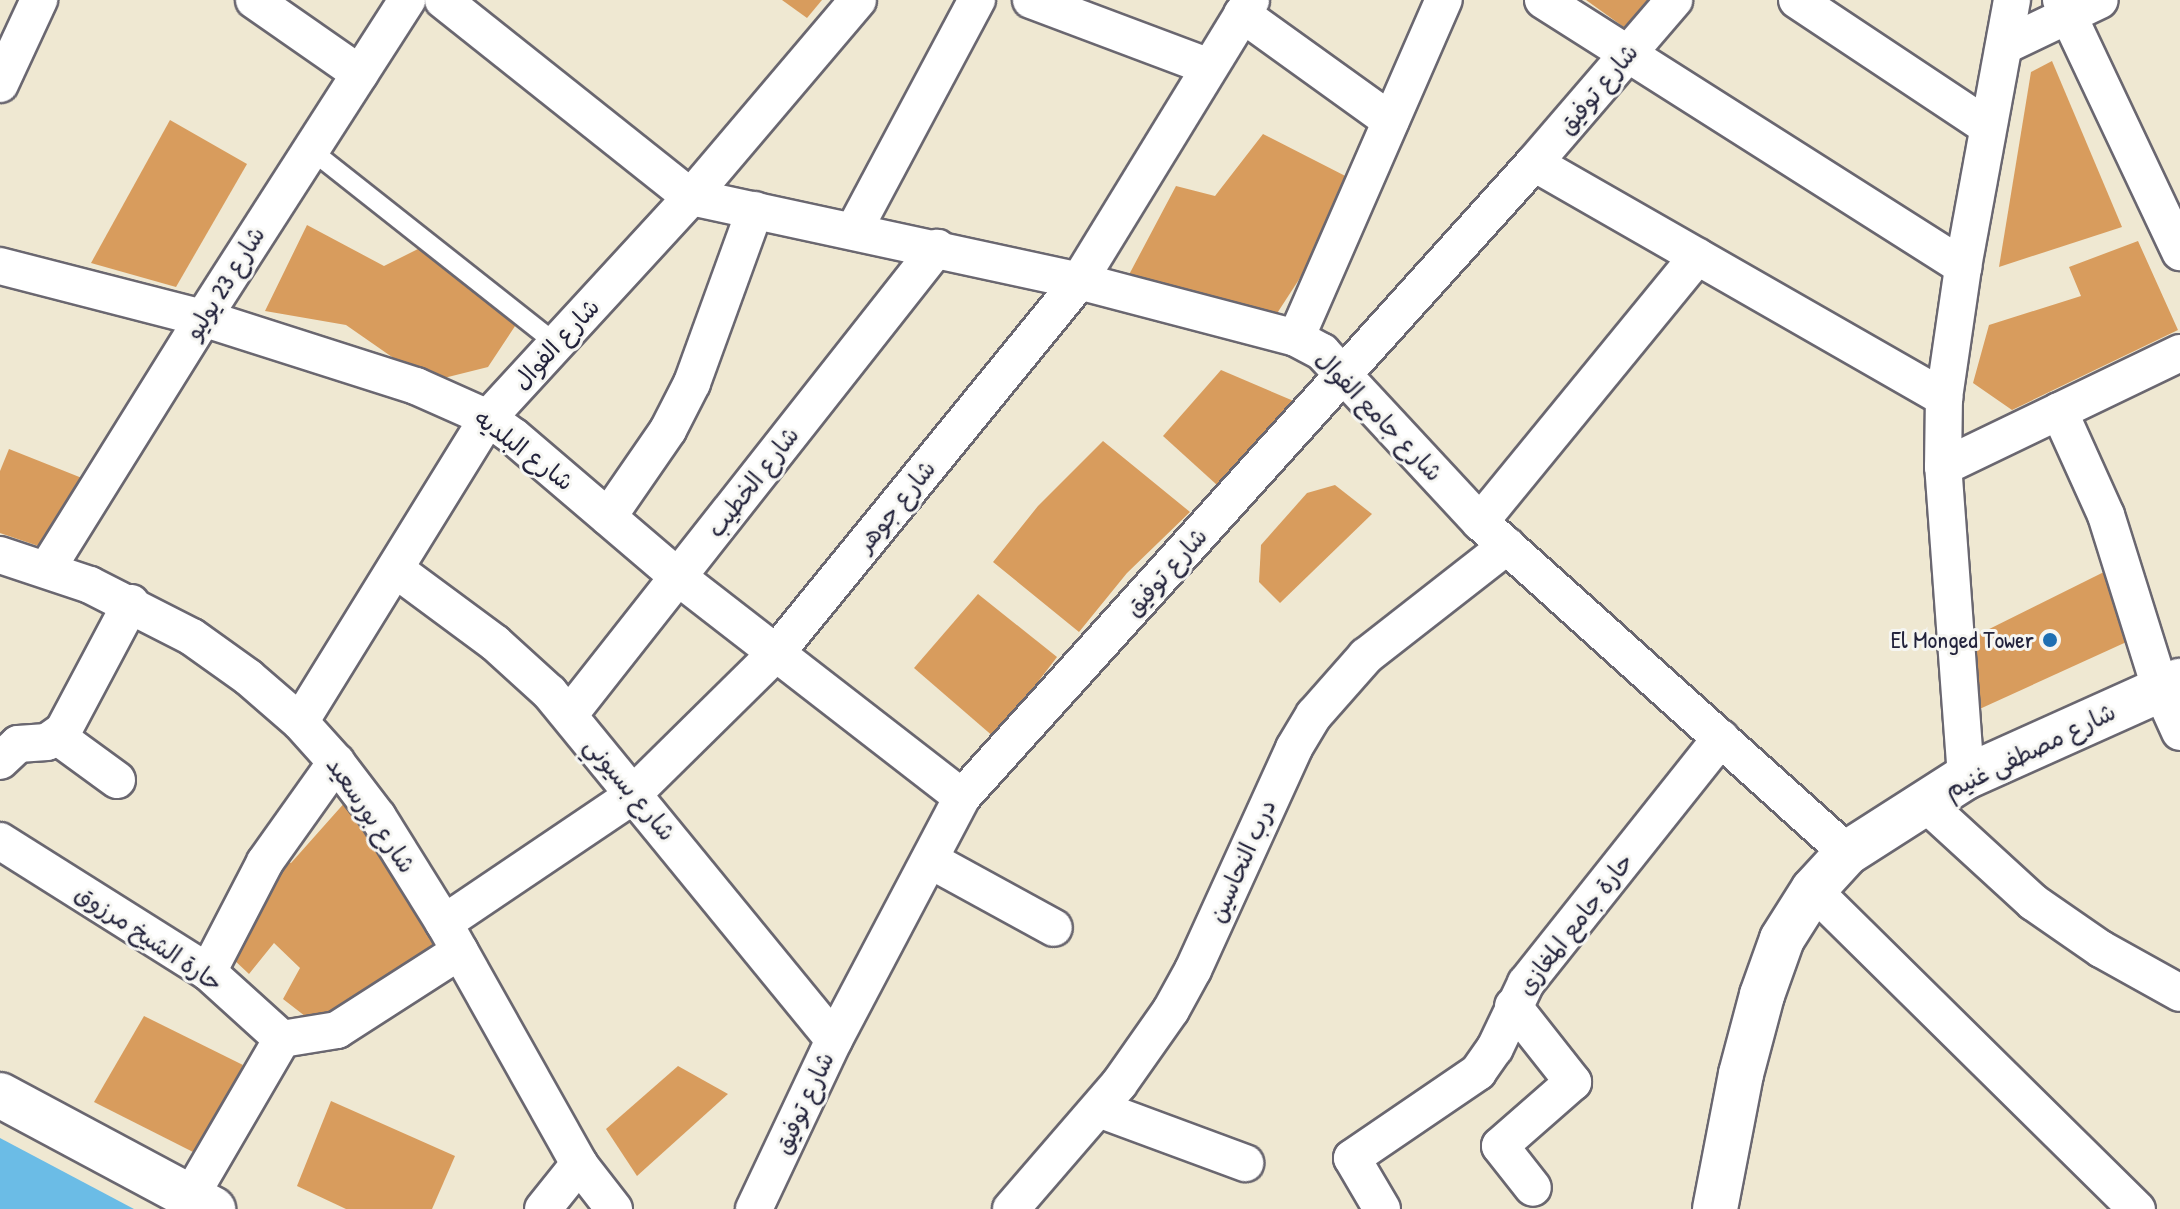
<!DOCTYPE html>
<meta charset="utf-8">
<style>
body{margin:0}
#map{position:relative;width:2180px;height:1209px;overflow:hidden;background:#efe8d2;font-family:"Patrick Hand","Playpen Sans Arabic",sans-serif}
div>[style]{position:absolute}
.water>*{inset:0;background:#6bbce6}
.building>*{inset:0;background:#d89c5d}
.roads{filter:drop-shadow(2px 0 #6a6770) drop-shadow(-2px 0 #6a6770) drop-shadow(0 2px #6a6770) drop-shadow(0 -2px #6a6770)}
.lane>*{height:18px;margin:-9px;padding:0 9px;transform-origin:9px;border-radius:9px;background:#fff}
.street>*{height:36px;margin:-18px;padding:0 18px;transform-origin:18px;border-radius:18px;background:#fff}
.secondary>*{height:44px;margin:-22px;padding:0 22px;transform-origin:22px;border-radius:22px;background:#fff}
.dots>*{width:22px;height:22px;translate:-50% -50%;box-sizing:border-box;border:4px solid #f6f6f2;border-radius:50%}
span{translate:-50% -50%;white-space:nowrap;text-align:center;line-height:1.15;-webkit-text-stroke:6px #f6f6f2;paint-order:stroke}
.street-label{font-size:24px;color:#22223b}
.poi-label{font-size:24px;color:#22223b}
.right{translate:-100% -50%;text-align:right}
</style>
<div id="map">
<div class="water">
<i style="clip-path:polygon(0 1138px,134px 1209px,0 1209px)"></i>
</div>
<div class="building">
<i style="clip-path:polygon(782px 0,822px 0,807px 18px)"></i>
<i style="clip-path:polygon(1586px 0,1649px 0,1625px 28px)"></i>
<i style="clip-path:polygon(2052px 61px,2122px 227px,1999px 267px,2031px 72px)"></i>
<i style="clip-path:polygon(170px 120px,247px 164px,176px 287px,91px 263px)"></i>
<i style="clip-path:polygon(1263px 134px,1361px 184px,1274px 318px,1123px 286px,1176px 186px,1215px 196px)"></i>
<i style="clip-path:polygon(307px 225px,384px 266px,420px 248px,519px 320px,488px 367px,428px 382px,346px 325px,265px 311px)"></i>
<i style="clip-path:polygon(2138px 241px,2178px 330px,2012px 410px,1973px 383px,1989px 325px,2081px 296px,2069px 267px)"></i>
<i style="clip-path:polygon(1221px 370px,1296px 402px,1217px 485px,1163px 436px)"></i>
<i style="clip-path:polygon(1103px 441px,1190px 512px,1127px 573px,1079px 632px,993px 562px,1038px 506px)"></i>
<i style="clip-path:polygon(9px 449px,97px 484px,56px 552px,0 533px,0 471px)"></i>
<i style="clip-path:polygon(1335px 485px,1372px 514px,1280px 603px,1259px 582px,1261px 545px,1307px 493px)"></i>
<i style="clip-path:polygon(2122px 563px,2144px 634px,1962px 717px,1957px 645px)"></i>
<i style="clip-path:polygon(978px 594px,1057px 657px,995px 738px,914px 668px)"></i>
<i style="clip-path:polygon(347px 800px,439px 949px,323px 1030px,283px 999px,300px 968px,274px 943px,249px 974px,232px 958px,281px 859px,291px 863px)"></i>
<i style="clip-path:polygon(144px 1016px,243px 1065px,199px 1155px,94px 1102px)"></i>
<i style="clip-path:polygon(678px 1066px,728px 1094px,637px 1176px,606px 1129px)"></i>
<i style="clip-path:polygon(331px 1101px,455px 1156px,432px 1209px,346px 1209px,297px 1186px)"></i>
</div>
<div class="roads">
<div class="lane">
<i style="left:311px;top:150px;width:313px;rotate:38.3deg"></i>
</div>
<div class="street">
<i style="left:254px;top:0;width:129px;rotate:34.9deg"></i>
<i style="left:443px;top:0;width:317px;rotate:38.5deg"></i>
<i style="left:691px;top:197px;width:397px;rotate:12.2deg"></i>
<i style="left:1079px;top:281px;width:224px;rotate:14.7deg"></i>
<i style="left:1296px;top:338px;width:30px;rotate:28deg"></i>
<i style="left:1322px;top:352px;width:232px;rotate:47.1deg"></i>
<i style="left:1480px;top:522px;width:494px;rotate:42deg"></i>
<i style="left:1031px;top:0;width:190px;rotate:20.6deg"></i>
<i style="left:1543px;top:0;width:498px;rotate:32.4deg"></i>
<i style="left:1797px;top:0;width:229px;rotate:33.6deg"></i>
<i style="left:2061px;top:0;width:279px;rotate:64.7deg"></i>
<i style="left:1242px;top:14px;width:183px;rotate:35.7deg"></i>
<i style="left:2004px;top:46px;width:106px;rotate:-25.6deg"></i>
<i style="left:0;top:84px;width:93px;rotate:-65.1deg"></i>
<i style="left:1534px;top:163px;width:473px;rotate:29.8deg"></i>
<i style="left:854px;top:230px;width:261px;rotate:-61.9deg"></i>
<i style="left:0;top:266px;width:210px;rotate:14.4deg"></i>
<i style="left:203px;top:318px;width:224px;rotate:17.7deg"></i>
<i style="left:416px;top:386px;width:79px;rotate:24deg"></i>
<i style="left:488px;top:418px;width:31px;rotate:36deg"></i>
<i style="left:513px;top:436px;width:217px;rotate:40.5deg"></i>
<i style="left:678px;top:577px;width:359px;rotate:37.8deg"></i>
<i style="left:1296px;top:338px;width:369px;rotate:-66.4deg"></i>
<i style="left:2059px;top:411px;width:114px;rotate:65.7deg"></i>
<i style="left:2106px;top:515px;width:183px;rotate:72.6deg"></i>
<i style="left:2161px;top:690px;width:46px;rotate:65.7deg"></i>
<i style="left:1943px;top:467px;width:263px;rotate:-25.7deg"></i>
<i style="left:608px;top:517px;width:106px;rotate:-55.4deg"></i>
<i style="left:668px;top:430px;width:53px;rotate:-62.9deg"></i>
<i style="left:692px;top:383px;width:184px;rotate:-70deg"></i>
<i style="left:1480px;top:522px;width:343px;rotate:-50.7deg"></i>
<i style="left:0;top:555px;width:95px;rotate:18.4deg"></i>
<i style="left:90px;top:585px;width:114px;rotate:27deg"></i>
<i style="left:192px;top:637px;width:69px;rotate:35.5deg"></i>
<i style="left:248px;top:677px;width:69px;rotate:40.9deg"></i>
<i style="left:300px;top:722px;width:54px;rotate:48deg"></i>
<i style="left:336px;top:762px;width:69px;rotate:52.6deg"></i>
<i style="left:378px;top:817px;width:125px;rotate:58.1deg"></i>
<i style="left:444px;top:923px;width:276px;rotate:60.7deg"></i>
<i style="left:579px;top:1164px;width:57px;rotate:52.1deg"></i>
<i style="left:47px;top:569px;width:296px;rotate:-58.1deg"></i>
<i style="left:203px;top:318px;width:378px;rotate:-57.3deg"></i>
<i style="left:395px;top:569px;width:124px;rotate:36.5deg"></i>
<i style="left:495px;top:643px;width:74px;rotate:42.3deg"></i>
<i style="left:550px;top:693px;width:448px;rotate:50.7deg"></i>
<i style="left:569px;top:715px;width:595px;rotate:-51.76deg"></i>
<i style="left:300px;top:722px;width:357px;rotate:-58.3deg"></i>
<i style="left:488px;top:418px;width:300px;rotate:-47.4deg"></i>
<i style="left:691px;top:197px;width:258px;rotate:-49.7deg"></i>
<i style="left:58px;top:737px;width:73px;rotate:36.1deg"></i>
<i style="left:0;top:761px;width:25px;rotate:-43deg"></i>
<i style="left:18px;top:744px;width:29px;rotate:-4deg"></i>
<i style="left:47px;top:742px;width:19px;rotate:-35deg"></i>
<i style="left:63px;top:731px;width:145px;rotate:-62deg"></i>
<i style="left:1966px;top:777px;width:311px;rotate:-94.2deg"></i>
<i style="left:1943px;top:467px;width:69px;rotate:-89.2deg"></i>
<i style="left:1944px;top:398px;width:132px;rotate:-81.7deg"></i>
<i style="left:1963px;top:267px;width:271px;rotate:-79.6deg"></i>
<i style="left:1925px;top:803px;width:147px;rotate:42.5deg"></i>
<i style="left:2033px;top:902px;width:83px;rotate:34.7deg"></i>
<i style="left:2101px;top:949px;width:90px;rotate:29.1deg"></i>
<i style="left:0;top:841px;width:246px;rotate:32.2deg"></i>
<i style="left:208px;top:972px;width:100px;rotate:42.2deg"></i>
<i style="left:282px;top:1039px;width:56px;rotate:-9.3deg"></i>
<i style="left:337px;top:1030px;width:146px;rotate:-32.7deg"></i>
<i style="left:930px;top:860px;width:141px;rotate:28.7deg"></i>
<i style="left:1813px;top:890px;width:455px;rotate:44.6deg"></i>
<i style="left:444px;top:923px;width:222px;rotate:-34deg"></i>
<i style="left:628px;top:799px;width:208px;rotate:-44.6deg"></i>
<i style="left:776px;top:653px;width:480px;rotate:-50.8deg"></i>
<i style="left:1079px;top:281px;width:329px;rotate:-58.5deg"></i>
<i style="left:208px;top:972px;width:124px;rotate:-62.6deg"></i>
<i style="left:265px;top:862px;width:123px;rotate:-54.6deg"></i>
<i style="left:1513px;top:1006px;width:97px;rotate:51.7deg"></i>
<i style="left:1573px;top:1082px;width:97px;rotate:138.8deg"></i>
<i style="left:1500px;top:1146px;width:53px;rotate:51.8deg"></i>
<i style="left:1099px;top:1109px;width:156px;rotate:20.3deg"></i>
<i style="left:190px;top:1197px;width:183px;rotate:-59.8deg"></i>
<i style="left:543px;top:1209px;width:58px;rotate:-51.3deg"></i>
<i style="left:754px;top:1209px;width:187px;rotate:-64.7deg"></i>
<i style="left:834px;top:1040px;width:275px;rotate:-62.2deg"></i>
<i style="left:962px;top:797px;width:854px;rotate:-47.94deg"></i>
<i style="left:1534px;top:163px;width:215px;rotate:-49.3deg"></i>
<i style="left:1011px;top:1209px;width:165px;rotate:-49.2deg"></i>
<i style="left:1119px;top:1084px;width:90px;rotate:-54.9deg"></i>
<i style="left:1171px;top:1010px;width:46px;rotate:-61.2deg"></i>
<i style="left:1193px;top:970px;width:244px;rotate:-65.5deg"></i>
<i style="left:1294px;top:748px;width:39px;rotate:-59deg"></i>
<i style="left:1314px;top:715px;width:79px;rotate:-48.6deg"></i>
<i style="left:1366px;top:656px;width:179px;rotate:-38deg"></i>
<i style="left:1382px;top:1209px;width:59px;rotate:-120.5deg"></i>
<i style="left:1352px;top:1158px;width:153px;rotate:-34.3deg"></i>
<i style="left:1478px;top:1072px;width:29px;rotate:-55deg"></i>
<i style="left:1495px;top:1048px;width:72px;rotate:-64.5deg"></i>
<i style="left:1526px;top:983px;width:313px;rotate:-51.5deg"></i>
</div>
<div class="secondary">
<i style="left:0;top:1095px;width:242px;rotate:28.2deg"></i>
<i style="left:1715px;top:1209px;width:137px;rotate:-79.1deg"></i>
<i style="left:1741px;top:1074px;width:82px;rotate:-75.1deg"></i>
<i style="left:1762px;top:995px;width:59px;rotate:-70.3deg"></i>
<i style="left:1782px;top:939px;width:58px;rotate:-57.7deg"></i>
<i style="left:1813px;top:890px;width:50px;rotate:-47.4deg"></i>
<i style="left:1847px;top:853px;width:141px;rotate:-32.6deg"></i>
<i style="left:1966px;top:777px;width:235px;rotate:-24.2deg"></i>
</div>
</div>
<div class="dots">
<i style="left:2050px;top:640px;background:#1f6fb2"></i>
</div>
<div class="street-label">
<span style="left:1598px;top:89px;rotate:-50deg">شارع توفيق</span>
<span style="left:225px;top:283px;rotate:-58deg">شارع 23 يوليو</span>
<span style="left:556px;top:344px;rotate:-47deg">شارع الفوال</span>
<span style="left:1379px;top:416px;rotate:46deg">شارع جامع الفوال</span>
<span style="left:524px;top:450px;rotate:37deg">شارع البلديه</span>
<span style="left:753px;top:482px;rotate:-52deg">شارع الخطيب</span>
<span style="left:896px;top:506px;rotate:-51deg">شارع جوهر</span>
<span style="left:1166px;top:572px;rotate:-48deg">شارع توفيق</span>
<span style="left:2030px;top:751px;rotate:-26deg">شارع مصطفى غنيم</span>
<span style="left:630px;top:789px;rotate:50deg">شارع بسيوني</span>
<span style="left:371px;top:815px;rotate:55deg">شارع بورسعيد</span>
<span style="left:1242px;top:861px;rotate:-66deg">درب النحاسين</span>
<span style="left:1575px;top:924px;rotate:-52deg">حارة جامع المغازى</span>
<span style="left:149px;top:938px;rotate:34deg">حارة الشيخ مرزوق</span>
<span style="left:804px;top:1103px;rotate:-65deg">شارع توفيق</span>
</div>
<div class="poi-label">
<span class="right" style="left:2034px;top:640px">El Monged Tower</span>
</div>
</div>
